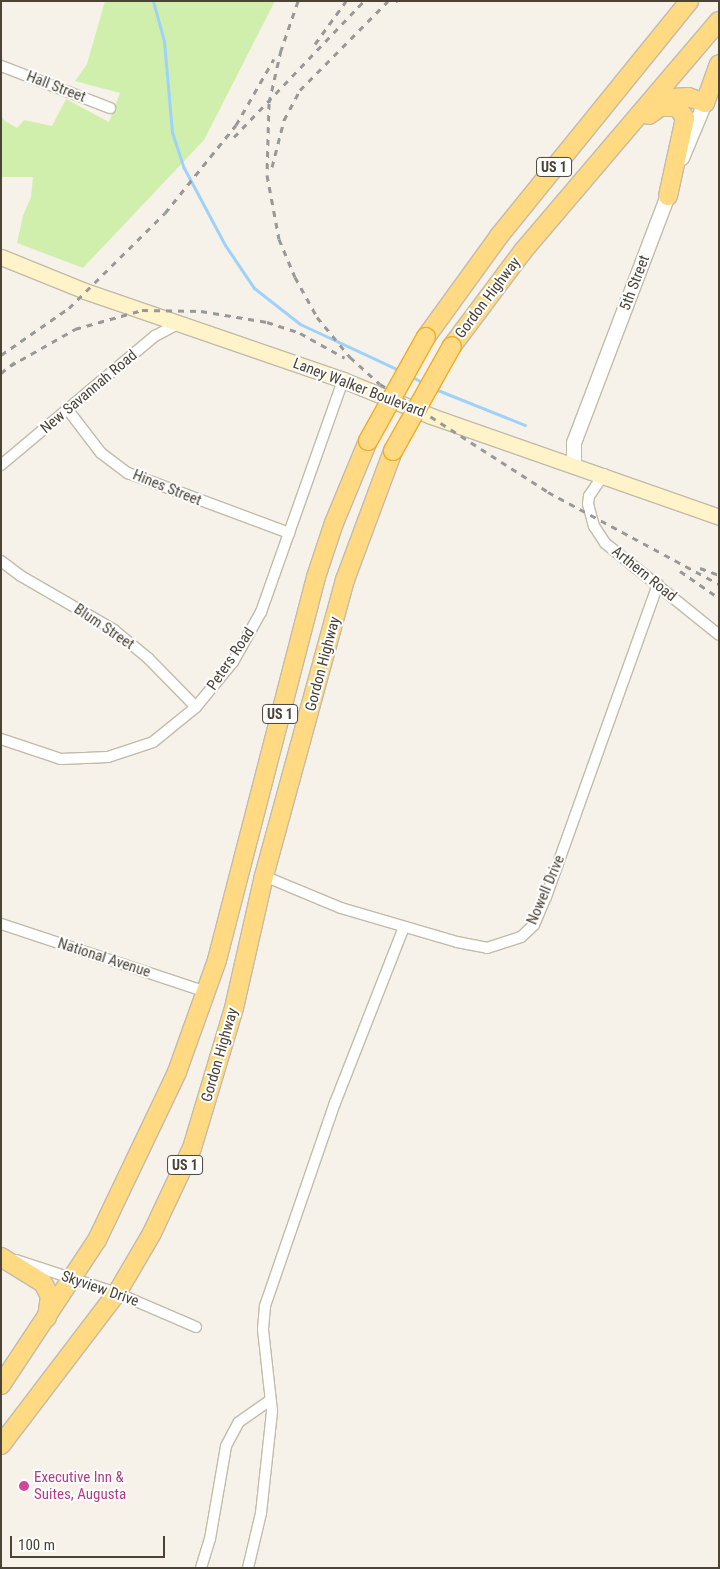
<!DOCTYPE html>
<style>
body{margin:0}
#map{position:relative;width:720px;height:1569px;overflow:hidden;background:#f6f2e9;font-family:"Roboto Condensed",sans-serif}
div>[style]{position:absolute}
.green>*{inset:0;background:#d0efad}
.stream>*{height:3px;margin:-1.5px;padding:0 1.5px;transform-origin:1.5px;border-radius:1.5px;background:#9fd2f9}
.roads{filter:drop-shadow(1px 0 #c3bbaa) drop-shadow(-1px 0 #c3bbaa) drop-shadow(0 1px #c3bbaa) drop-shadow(0 -1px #c3bbaa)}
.minor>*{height:10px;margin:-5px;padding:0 5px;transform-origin:5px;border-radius:5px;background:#fff}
.tertiary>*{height:14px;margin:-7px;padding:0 7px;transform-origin:7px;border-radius:7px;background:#fff}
.secondary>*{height:15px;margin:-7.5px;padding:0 7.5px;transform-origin:7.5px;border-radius:7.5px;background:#fff3ca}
.trunk>*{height:18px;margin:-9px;padding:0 9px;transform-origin:9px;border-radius:9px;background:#ffda82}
.rail>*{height:3px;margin-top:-1.5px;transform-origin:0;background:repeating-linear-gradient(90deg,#989898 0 6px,transparent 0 12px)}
.bridges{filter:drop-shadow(1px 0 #f0ac29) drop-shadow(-1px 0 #f0ac29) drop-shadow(0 1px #f0ac29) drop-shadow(0 -1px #f0ac29)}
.trunk-bridge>*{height:18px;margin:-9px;padding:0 9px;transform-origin:9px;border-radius:9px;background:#ffda82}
.dots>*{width:14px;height:14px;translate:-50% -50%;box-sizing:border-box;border:2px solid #fff;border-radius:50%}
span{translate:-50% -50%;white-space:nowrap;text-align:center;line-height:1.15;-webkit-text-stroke:4px #fff;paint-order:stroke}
.shield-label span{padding:1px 4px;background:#fff;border:1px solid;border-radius:4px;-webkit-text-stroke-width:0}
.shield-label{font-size:14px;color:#4b4336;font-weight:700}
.street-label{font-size:15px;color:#4b4336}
.hotel-label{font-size:15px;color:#b23c85}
.left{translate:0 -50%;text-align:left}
.frame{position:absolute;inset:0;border:2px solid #4b4336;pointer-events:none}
.scale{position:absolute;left:10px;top:1536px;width:155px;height:22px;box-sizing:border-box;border:2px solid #4b4336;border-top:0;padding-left:6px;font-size:15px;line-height:18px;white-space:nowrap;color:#4b4336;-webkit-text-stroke:4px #fff;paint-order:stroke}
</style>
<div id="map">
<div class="green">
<i style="clip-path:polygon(105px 1px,275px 1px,204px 140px,83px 268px,17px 243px,23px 216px,31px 197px,33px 177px,1px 177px,1px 115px,5px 121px,17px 128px,24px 120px,52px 126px,66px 99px,109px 122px,120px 93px,75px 81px,87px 64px)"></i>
</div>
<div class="stream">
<i style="left:153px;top:1px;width:41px;rotate:74.6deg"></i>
<i style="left:164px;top:41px;width:91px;rotate:85deg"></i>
<i style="left:172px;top:132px;width:38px;rotate:72deg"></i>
<i style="left:184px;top:168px;width:87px;rotate:62deg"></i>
<i style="left:225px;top:245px;width:52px;rotate:56deg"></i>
<i style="left:254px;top:288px;width:58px;rotate:38deg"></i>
<i style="left:300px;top:324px;width:111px;rotate:25deg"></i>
<i style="left:411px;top:376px;width:16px;rotate:30deg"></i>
<i style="left:435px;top:389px;width:97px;rotate:21.8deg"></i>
</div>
<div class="roads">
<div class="minor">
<i style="left:1px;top:66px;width:117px;rotate:21.1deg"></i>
<i style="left:68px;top:410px;width:54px;rotate:52.5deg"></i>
<i style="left:101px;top:453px;width:34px;rotate:37deg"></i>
<i style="left:128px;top:473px;width:172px;rotate:20.4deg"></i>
<i style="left:1px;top:465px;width:201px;rotate:-40deg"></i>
<i style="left:155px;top:336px;width:27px;rotate:-28deg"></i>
<i style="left:604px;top:474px;width:27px;rotate:124deg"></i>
<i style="left:589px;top:496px;width:8px;rotate:97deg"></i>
<i style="left:588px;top:504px;width:23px;rotate:75deg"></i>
<i style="left:594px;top:526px;width:20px;rotate:57deg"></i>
<i style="left:605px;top:543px;width:146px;rotate:38.9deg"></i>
<i style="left:1px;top:561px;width:25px;rotate:37deg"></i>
<i style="left:21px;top:576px;width:108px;rotate:30.1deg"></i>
<i style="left:114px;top:630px;width:45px;rotate:39.6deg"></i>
<i style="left:149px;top:659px;width:67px;rotate:45.6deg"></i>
<i style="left:1px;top:739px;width:63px;rotate:18.4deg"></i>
<i style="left:61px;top:759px;width:47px;rotate:-2.4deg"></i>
<i style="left:108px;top:757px;width:47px;rotate:-18.4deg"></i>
<i style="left:153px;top:742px;width:55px;rotate:-39.1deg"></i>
<i style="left:196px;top:707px;width:58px;rotate:-50.6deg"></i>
<i style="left:233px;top:662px;width:57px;rotate:-60.8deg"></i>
<i style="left:261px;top:612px;width:246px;rotate:-70.5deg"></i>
<i style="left:264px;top:876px;width:83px;rotate:22.6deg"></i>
<i style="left:341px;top:908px;width:121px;rotate:16.3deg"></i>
<i style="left:457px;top:942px;width:31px;rotate:11deg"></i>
<i style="left:487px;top:948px;width:36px;rotate:-18deg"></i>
<i style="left:521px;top:937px;width:18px;rotate:-43deg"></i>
<i style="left:534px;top:925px;width:30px;rotate:-67deg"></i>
<i style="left:546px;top:897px;width:332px;rotate:-70.3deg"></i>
<i style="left:1px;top:924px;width:217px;rotate:18.3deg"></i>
<i style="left:16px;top:1260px;width:106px;rotate:18.1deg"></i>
<i style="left:117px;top:1293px;width:86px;rotate:23.3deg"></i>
<i style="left:201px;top:1568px;width:30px;rotate:-73deg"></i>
<i style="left:210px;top:1539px;width:94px;rotate:-80.2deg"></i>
<i style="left:226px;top:1446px;width:27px;rotate:-62deg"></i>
<i style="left:239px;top:1422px;width:37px;rotate:-35deg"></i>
<i style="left:248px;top:1568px;width:57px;rotate:-76.7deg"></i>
<i style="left:261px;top:1513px;width:103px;rotate:-83.8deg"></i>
<i style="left:272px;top:1411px;width:82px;rotate:-96.3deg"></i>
<i style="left:263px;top:1329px;width:23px;rotate:-85deg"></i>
<i style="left:265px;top:1306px;width:215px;rotate:-71deg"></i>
<i style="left:335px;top:1103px;width:189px;rotate:-68.6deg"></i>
</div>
<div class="tertiary">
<i style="left:682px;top:158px;width:60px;rotate:-67.3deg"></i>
<i style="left:574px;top:465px;width:22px;rotate:-90deg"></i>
<i style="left:574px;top:443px;width:274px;rotate:-69.2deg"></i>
</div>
<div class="secondary">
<i style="left:1px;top:257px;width:91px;rotate:22deg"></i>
<i style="left:85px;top:291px;width:273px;rotate:19deg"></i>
<i style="left:343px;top:380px;width:95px;rotate:22.2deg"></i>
<i style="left:431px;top:416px;width:305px;rotate:19.3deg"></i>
</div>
<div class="trunk">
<i style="left:659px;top:107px;width:18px"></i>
<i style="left:677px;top:107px;width:14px;rotate:54deg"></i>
<i style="left:685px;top:118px;width:80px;rotate:102.3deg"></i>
<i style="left:649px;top:115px;width:29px;rotate:-35deg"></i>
<i style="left:673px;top:98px;width:15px;rotate:-4deg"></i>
<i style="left:688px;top:97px;width:18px;rotate:19deg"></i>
<i style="left:705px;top:103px;width:41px;rotate:-70.3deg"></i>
<i style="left:426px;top:337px;width:125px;rotate:-54.1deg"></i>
<i style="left:499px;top:236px;width:302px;rotate:-51deg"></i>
<i style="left:452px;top:346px;width:119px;rotate:-53.2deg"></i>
<i style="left:523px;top:251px;width:302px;rotate:-49.6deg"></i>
<i style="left:1px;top:1257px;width:49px;rotate:31.8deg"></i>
<i style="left:43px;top:1283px;width:15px;rotate:62deg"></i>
<i style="left:50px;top:1296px;width:22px;rotate:98deg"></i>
<i style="left:1px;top:1385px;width:174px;rotate:-56.5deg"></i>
<i style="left:97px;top:1240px;width:186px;rotate:-64.5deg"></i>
<i style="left:177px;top:1072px;width:119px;rotate:-70.3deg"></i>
<i style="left:217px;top:960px;width:396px;rotate:-75.5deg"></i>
<i style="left:316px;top:577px;width:57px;rotate:-71.6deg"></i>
<i style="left:334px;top:523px;width:89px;rotate:-67.5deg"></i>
<i style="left:1px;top:1445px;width:191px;rotate:-52.7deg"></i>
<i style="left:117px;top:1293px;width:69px;rotate:-59.7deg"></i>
<i style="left:152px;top:1233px;width:94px;rotate:-64.8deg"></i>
<i style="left:192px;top:1148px;width:146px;rotate:-73.3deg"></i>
<i style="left:234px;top:1008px;width:135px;rotate:-77.2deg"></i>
<i style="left:264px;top:876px;width:307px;rotate:-74.7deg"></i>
<i style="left:345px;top:580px;width:138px;rotate:-69.6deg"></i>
</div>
</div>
<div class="rail">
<i style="left:298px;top:1px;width:52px;rotate:109.1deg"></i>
<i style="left:281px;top:50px;width:54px;rotate:102.8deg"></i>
<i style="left:269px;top:103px;width:72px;rotate:91.6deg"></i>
<i style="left:267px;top:175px;width:65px;rotate:79.4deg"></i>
<i style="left:279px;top:239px;width:41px;rotate:67.2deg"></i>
<i style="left:295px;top:277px;width:46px;rotate:61.2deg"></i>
<i style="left:317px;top:317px;width:52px;rotate:50.5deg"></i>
<i style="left:350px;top:357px;width:40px;rotate:42deg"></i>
<i style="left:380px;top:384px;width:200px;rotate:32.7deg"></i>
<i style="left:548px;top:492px;width:194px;rotate:28.3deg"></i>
<i style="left:396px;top:2px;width:1px;rotate:-45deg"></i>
<i style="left:315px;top:44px;width:53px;rotate:-54.2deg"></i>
<i style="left:234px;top:137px;width:188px;rotate:-46.3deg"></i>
<i style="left:272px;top:167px;width:49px;rotate:-75.7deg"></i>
<i style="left:284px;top:120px;width:34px;rotate:-62deg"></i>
<i style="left:300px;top:90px;width:125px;rotate:-45.3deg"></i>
<i style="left:1px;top:355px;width:83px;rotate:-34.7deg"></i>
<i style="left:69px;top:308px;width:135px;rotate:-44.7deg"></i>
<i style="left:165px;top:213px;width:113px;rotate:-51.1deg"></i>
<i style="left:236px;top:125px;width:76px;rotate:-60.1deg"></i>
<i style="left:10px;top:366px;width:75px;rotate:-29.6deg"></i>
<i style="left:75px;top:329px;width:70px;rotate:-15.8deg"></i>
<i style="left:142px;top:310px;width:59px;rotate:1deg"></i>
<i style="left:201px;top:311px;width:67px;rotate:9.5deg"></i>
<i style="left:267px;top:322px;width:35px;rotate:18deg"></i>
<i style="left:300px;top:333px;width:51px;rotate:29.1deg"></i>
<i style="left:1px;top:373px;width:18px;rotate:-38deg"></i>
<i style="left:700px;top:568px;width:20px;rotate:20deg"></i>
<i style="left:680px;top:571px;width:47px;rotate:34.7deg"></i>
</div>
<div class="bridges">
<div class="trunk-bridge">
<i style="left:368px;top:441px;width:119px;rotate:-60.9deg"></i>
<i style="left:393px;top:451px;width:120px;rotate:-60.7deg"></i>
</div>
</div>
<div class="dots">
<i style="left:24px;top:1486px;background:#d1479c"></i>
</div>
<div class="shield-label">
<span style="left:554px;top:167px">US 1</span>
<span style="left:280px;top:714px">US 1</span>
<span style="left:185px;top:1165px">US 1</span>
</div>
<div class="street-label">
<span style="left:56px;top:87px;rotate:21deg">Hall Street</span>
<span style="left:635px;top:283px;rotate:-69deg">5th Street</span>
<span style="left:488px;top:298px;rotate:-53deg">Gordon Highway</span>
<span style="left:359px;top:388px;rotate:21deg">Laney Walker Boulevard</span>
<span style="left:89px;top:392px;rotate:-40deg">New Savannah Road</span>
<span style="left:167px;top:488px;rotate:22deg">Hines Street</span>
<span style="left:644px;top:574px;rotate:39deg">Arthern Road</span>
<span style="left:104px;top:627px;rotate:34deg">Blum Street</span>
<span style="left:231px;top:659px;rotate:-56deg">Peters Road</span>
<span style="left:323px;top:664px;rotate:-75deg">Gordon Highway</span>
<span style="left:546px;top:890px;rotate:-67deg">Nowell Drive</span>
<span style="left:104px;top:958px;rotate:18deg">National Avenue</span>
<span style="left:220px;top:1055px;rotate:-74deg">Gordon Highway</span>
<span style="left:100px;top:1289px;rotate:19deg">Skyview Drive</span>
</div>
<div class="hotel-label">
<span class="left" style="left:34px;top:1486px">Executive Inn &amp;<br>Suites, Augusta</span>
</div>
<div class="frame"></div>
<div class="scale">100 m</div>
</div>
